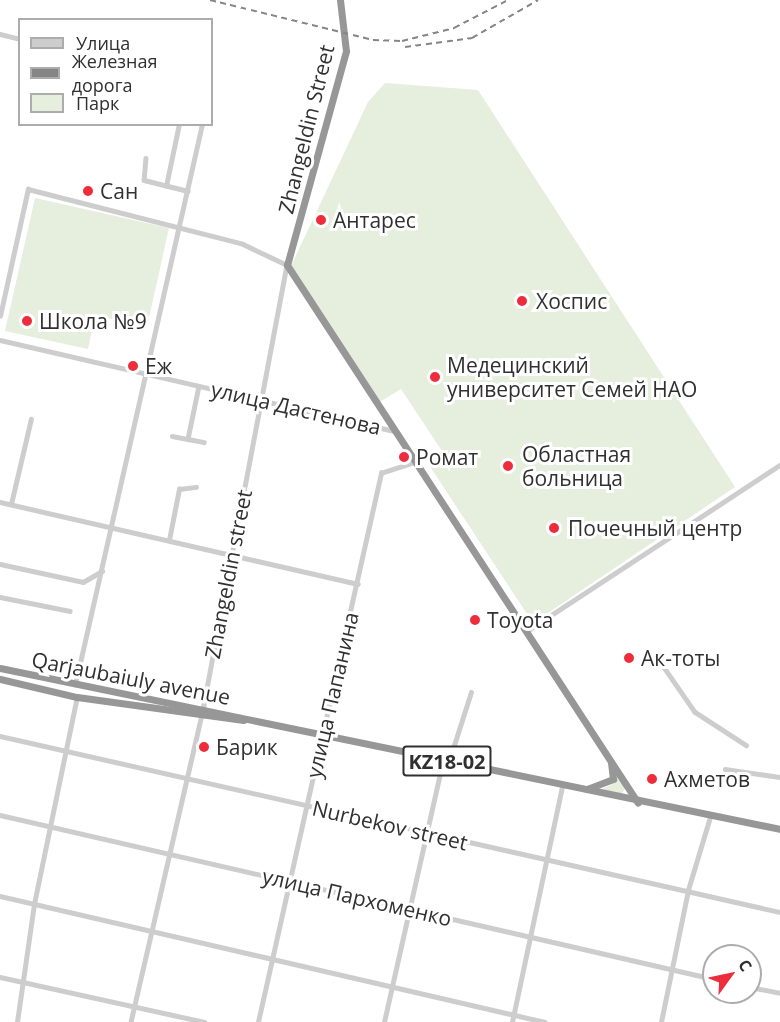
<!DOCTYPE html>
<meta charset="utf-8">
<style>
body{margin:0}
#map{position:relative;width:780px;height:1022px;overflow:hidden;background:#fff;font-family:"Open Sans",sans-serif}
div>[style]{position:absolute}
.green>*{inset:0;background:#e6eede}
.minor>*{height:4.5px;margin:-2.25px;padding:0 2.25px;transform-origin:2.25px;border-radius:2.25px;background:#cdcdcd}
.highway>*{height:7px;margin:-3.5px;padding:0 3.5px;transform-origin:3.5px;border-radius:3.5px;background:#979797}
.rail>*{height:1.5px;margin-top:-0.75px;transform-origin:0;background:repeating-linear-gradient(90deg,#858585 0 6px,transparent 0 10.5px)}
.dots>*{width:16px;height:16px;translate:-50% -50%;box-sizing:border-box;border:3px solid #fff;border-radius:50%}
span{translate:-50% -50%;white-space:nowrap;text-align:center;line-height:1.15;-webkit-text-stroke:6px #fff;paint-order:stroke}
.shield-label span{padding:2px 4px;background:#fff;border:2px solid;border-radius:4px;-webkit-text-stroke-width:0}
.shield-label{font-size:20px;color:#303030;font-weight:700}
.street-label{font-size:21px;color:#303030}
.poi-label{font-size:21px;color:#303030}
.left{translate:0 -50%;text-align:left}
.legend{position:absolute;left:18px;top:18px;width:195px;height:108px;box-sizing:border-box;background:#fff;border:2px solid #acacac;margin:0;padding:8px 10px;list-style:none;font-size:18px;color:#303030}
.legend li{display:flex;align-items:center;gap:12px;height:30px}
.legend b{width:30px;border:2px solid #acacac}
.north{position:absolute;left:702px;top:944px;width:60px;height:60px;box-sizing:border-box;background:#fff;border:2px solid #acacac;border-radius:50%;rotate:57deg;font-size:16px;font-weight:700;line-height:24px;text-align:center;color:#303030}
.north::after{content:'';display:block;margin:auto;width:21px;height:27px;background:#ed2d3b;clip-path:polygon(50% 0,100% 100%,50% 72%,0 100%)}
</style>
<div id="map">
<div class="green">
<i style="clip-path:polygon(385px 83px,478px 90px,735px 487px,533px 623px,429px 465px,444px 454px,401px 389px,378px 403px,291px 266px,368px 102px)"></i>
<i style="clip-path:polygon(35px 198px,169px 228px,147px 327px,95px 315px,88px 349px,5px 331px)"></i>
<i style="clip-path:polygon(617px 769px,627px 785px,621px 795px,602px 789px,613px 784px)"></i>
</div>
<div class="minor">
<i style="left:0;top:34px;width:21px;rotate:14deg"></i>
<i style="left:146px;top:158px;width:22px;rotate:95deg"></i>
<i style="left:144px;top:180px;width:45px;rotate:14deg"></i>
<i style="left:166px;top:186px;width:63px;rotate:-78.2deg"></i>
<i style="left:0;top:316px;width:130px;rotate:-77.6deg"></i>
<i style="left:28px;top:189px;width:222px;rotate:14.3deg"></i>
<i style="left:243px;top:244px;width:49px;rotate:25.5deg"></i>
<i style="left:287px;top:265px;width:449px;rotate:100.7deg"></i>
<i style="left:204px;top:706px;width:324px;rotate:103deg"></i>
<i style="left:0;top:340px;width:404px;rotate:13deg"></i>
<i style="left:199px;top:386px;width:54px;rotate:101.7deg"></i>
<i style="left:188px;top:439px;width:16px;rotate:11deg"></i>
<i style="left:172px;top:436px;width:16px;rotate:11deg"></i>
<i style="left:0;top:502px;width:367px;rotate:12.9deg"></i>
<i style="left:11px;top:504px;width:87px;rotate:-76.8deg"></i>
<i style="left:169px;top:540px;width:52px;rotate:-78.9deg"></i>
<i style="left:179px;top:489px;width:17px;rotate:-7deg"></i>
<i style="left:0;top:564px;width:85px;rotate:12.2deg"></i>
<i style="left:83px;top:582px;width:22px;rotate:-30deg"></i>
<i style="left:0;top:597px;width:71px;rotate:11.3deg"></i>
<i style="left:527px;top:631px;width:303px;rotate:-33.3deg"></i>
<i style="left:659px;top:660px;width:63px;rotate:55.3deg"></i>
<i style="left:695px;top:712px;width:61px;rotate:32.9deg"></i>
<i style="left:75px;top:685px;width:575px;rotate:-77.24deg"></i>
<i style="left:0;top:736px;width:800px;rotate:12.72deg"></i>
<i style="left:449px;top:761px;width:72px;rotate:-72.3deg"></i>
<i style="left:725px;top:769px;width:56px;rotate:8.3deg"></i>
<i style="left:0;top:815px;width:733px;rotate:12.94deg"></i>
<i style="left:0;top:896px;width:559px;rotate:13.02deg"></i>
<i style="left:0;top:977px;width:209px;rotate:12.4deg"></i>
<i style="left:750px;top:987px;width:31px;rotate:11deg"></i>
<i style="left:17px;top:1022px;width:119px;rotate:-81.8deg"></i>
<i style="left:34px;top:904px;width:211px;rotate:-78.3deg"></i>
<i style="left:258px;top:1022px;width:563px;rotate:-77.37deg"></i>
<i style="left:381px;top:473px;width:36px;rotate:-18deg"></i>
<i style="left:384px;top:1022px;width:269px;rotate:-77.3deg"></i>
<i style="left:512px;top:1022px;width:240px;rotate:-78deg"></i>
<i style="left:661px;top:1022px;width:135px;rotate:-78.4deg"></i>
<i style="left:688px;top:890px;width:76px;rotate:-73.2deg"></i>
</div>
<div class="highway">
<i style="left:340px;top:0;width:51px;rotate:83.3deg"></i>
<i style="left:346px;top:51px;width:222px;rotate:105.4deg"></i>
<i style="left:287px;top:265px;width:642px;rotate:56.88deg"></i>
<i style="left:0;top:668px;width:796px;rotate:11.66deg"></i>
<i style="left:0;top:679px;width:79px;rotate:13.2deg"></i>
<i style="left:77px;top:697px;width:168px;rotate:7.9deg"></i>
<i style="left:587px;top:789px;width:28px;rotate:-21deg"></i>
<i style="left:613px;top:779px;width:17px;rotate:-97deg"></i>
</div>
<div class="rail">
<i style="left:210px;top:0;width:168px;rotate:13.8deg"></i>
<i style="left:373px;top:40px;width:29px;rotate:2deg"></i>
<i style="left:402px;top:41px;width:54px;rotate:-14deg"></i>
<i style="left:454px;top:28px;width:61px;rotate:-27.4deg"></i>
<i style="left:405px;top:47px;width:68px;rotate:-7.7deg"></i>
<i style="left:472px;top:38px;width:76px;rotate:-29.9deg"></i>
</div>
<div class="dots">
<i style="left:88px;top:191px;background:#ed2d3b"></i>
<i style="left:321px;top:220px;background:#ed2d3b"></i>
<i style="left:522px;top:301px;background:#ed2d3b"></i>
<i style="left:27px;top:321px;background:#ed2d3b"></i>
<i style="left:133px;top:366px;background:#ed2d3b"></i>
<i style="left:435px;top:377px;background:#ed2d3b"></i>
<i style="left:404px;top:457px;background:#ed2d3b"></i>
<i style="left:508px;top:466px;background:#ed2d3b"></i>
<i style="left:554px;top:528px;background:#ed2d3b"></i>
<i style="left:475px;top:620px;background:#ed2d3b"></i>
<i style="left:629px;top:658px;background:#ed2d3b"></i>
<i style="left:204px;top:747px;background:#ed2d3b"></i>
<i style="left:652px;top:779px;background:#ed2d3b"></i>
</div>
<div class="shield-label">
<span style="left:447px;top:761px">KZ18-02</span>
</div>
<div class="street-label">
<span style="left:306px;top:129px;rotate:-76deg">Zhangeldin Street</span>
<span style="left:296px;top:408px;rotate:13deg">улица Дастенова</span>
<span style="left:228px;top:574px;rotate:-79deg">Zhangeldin street</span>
<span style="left:131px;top:678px;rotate:11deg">Qarjaubaiuly avenue</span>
<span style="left:332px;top:695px;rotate:-77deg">улица Папанина</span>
<span style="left:390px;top:825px;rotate:13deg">Nurbekov street</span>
<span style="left:357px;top:897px;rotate:13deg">улица Пархоменко</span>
</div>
<div class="poi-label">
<span class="left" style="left:100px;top:191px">Сан</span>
<span class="left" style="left:333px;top:220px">Антарес</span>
<span class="left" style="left:536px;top:301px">Хоспис</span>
<span class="left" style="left:39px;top:321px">Школа №9</span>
<span class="left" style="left:447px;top:377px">Медецинский<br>университет Семей НАО</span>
<span class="left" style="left:145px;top:366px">Еж</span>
<span class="left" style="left:522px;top:466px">Областная<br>больница</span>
<span class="left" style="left:416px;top:457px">Ромат</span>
<span class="left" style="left:568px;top:528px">Почечный центр</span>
<span class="left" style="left:487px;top:620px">Toyota</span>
<span class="left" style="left:641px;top:658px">Ак-тоты</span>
<span class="left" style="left:216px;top:747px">Барик</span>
<span class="left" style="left:664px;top:779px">Ахметов</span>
</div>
<ul class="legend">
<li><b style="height:8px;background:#cdcdcd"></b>Улица</li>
<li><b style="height:8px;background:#858585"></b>Железная дорога</li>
<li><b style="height:16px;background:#e6eede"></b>Парк</li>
</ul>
<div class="north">С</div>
</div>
